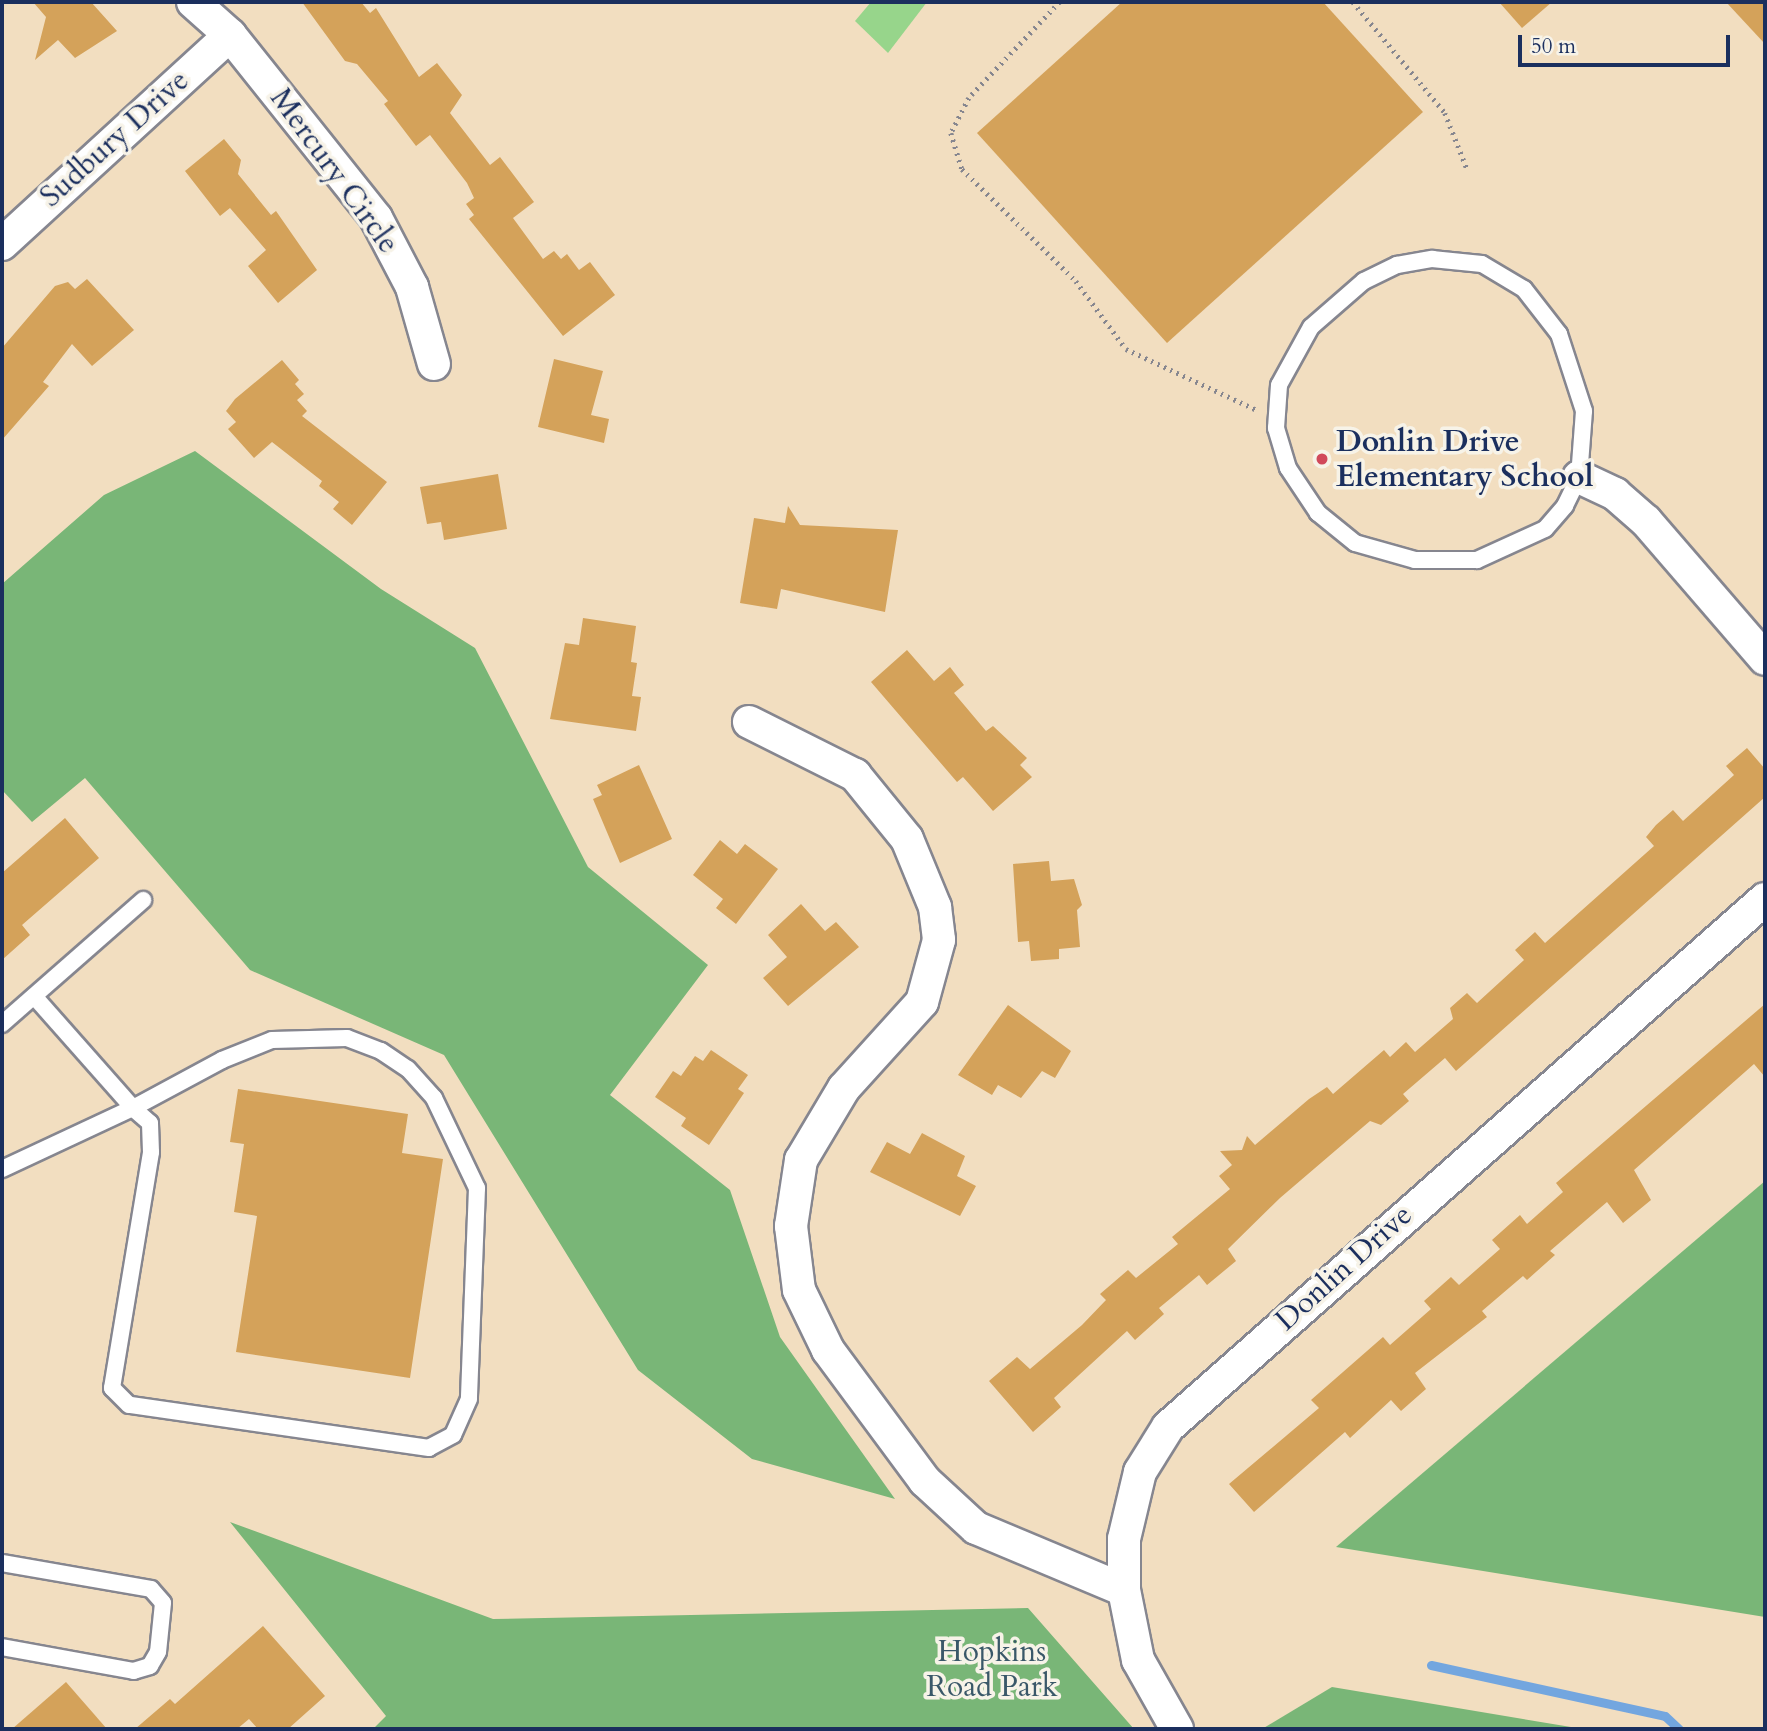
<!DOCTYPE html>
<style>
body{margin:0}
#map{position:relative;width:1767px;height:1731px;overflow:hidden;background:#f2dec0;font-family:Cardo,serif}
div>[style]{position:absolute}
.green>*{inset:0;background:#97d58b}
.forest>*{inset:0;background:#79b677}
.stream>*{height:9px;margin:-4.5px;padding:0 4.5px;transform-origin:4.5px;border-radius:4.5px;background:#73a6df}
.building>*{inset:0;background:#d4a25a}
.path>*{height:4.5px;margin-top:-2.25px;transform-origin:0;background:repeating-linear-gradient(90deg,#86868f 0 2px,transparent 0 7px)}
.roads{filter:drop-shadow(2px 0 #86868f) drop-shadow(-2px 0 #86868f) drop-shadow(0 2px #86868f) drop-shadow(0 -2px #86868f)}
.lane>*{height:16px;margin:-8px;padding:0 8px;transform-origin:8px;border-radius:8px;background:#fff}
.street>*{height:32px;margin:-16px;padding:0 16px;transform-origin:16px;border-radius:16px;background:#fff}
.dots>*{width:19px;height:19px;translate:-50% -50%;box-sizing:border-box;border:4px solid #f7f3e8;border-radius:50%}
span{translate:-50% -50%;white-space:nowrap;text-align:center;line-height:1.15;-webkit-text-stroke:7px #f7f3e8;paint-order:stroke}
.street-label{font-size:30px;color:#1b2f5e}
.poi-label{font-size:30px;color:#1b2f5e;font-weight:700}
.left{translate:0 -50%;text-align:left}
.park-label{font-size:30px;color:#3a5869}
.frame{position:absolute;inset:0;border:4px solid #1b2f5e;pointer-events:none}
.scale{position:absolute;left:1518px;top:35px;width:212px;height:32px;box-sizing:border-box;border:4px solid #1b2f5e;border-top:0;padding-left:9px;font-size:21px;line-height:24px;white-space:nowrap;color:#1b2f5e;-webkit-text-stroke:5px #f7f3e8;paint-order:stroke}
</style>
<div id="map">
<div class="green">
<i style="clip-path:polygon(871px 2px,927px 2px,888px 53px,855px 21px)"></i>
</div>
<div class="forest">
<i style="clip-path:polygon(195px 451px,381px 589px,475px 648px,588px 867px,708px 965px,610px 1095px,730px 1190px,780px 1337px,895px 1499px,752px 1459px,638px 1370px,444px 1055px,250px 970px,85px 778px,32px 822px,2px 790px,2px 584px,104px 495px)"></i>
<i style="clip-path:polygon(1765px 1181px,1765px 1617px,1336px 1547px)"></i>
<i style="clip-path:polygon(230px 1522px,493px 1619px,1028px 1608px,1134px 1729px,373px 1729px,386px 1716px)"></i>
<i style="clip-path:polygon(1332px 1687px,1583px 1729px,1262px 1729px)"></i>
</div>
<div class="stream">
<i style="left:1431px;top:1665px;width:239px;rotate:12.3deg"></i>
<i style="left:1665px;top:1716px;width:19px;rotate:43deg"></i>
</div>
<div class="building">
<i style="clip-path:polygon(33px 2px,91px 2px,117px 31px,75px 58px,58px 40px,35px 60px,46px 17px)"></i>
<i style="clip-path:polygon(302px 2px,361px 2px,370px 13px,376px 8px,419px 77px,437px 63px,462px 95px,450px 113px,490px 165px,500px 157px,534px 202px,513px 218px,543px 259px,554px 251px,561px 259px,567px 254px,579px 270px,590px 262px,615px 295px,563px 336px,469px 219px,474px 215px,466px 204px,474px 198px,467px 183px,430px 135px,416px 146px,384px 104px,388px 101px,357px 64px,345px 61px)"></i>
<i style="clip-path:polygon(1122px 2px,1323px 2px,1423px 112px,1167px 343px,977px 133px)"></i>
<i style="clip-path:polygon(1499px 2px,1552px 2px,1522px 28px)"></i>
<i style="clip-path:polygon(1726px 2px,1765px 2px,1765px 44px)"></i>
<i style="clip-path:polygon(224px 139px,241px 160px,238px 174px,271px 215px,276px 211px,317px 270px,278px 303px,248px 266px,266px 250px,230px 208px,220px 216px,185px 171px)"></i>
<i style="clip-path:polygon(87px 279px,134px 330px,92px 366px,72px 344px,43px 382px,49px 386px,2px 440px,2px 348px,55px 286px,68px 282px,75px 289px)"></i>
<i style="clip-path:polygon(554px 359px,603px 371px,591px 415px,609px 419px,604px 443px,538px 427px)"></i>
<i style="clip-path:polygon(282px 360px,299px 380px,295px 384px,304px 394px,297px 400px,307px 411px,302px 416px,387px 482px,352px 525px,333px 509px,339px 502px,319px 486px,322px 481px,272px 442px,254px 458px,228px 429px,236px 422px,226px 411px,235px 399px)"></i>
<i style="clip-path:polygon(498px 474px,507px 529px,444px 540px,441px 522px,427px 524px,420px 487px)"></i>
<i style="clip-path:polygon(788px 506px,800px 525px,898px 530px,885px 612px,781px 589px,777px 609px,740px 603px,754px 518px,785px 523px)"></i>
<i style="clip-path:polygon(583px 618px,636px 626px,631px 662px,637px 663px,632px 696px,641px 697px,636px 731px,550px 719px,565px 643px,579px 645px)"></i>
<i style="clip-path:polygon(907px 650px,934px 681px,950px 667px,964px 685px,954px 693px,986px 731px,993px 726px,1027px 758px,1020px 765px,1032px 777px,993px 811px,963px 777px,957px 782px,871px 682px)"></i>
<i style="clip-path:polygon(1747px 748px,1765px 769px,1765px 797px,1456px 1071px,1445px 1058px,1403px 1094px,1409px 1101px,1381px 1125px,1370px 1121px,1280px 1198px,1228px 1249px,1236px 1261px,1207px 1285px,1199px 1275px,1159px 1308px,1164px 1314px,1135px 1340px,1127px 1331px,1054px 1398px,1061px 1407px,1033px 1432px,989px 1381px,1017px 1357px,1030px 1369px,1082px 1325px,1106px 1300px,1100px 1294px,1128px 1270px,1136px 1278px,1178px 1244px,1172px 1237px,1230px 1189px,1219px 1176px,1232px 1165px,1220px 1151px,1242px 1150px,1247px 1136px,1255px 1145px,1309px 1099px,1327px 1087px,1333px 1094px,1384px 1050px,1390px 1057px,1406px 1042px,1415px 1052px,1453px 1019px,1450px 1008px,1467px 993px,1477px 1003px,1524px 960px,1515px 950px,1535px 932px,1545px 943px,1654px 846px,1646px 837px,1656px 825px,1673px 810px,1683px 821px,1734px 775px,1726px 766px)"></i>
<i style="clip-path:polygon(639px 765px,672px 839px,620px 863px,593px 799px,602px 795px,597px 785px)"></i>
<i style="clip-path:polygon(65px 818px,99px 858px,22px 925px,30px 935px,2px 960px,2px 873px)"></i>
<i style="clip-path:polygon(720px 840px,737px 854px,745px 844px,778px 869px,736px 924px,716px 908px,723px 899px,693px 875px)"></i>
<i style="clip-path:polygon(1049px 861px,1051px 881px,1074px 879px,1082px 905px,1077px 910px,1080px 947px,1059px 949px,1059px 959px,1031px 961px,1029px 941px,1018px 942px,1013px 864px)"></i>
<i style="clip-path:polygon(801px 904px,825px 931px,836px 922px,859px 947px,788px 1006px,763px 978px,787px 957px,768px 935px)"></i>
<i style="clip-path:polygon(1765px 1004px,1765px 1077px,1754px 1064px,1634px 1170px,1651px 1200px,1623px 1223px,1607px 1202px,1550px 1251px,1555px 1255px,1527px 1280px,1523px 1276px,1482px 1311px,1487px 1317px,1415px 1373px,1426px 1389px,1401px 1411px,1391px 1400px,1350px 1438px,1345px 1432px,1254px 1512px,1229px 1484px,1319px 1408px,1311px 1400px,1383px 1337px,1390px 1345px,1431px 1309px,1424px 1301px,1451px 1277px,1459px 1285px,1500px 1249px,1492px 1240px,1520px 1215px,1527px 1224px,1563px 1192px,1556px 1183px)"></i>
<i style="clip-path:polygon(1008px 1005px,1071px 1051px,1055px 1078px,1042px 1071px,1021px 1098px,998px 1085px,992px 1095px,958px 1075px)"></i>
<i style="clip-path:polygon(711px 1050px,748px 1075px,738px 1089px,744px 1093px,709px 1145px,681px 1126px,686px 1118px,655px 1097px,673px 1071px,681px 1076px,695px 1056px,703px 1061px)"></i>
<i style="clip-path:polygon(238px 1089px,408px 1114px,402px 1153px,443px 1159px,410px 1378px,236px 1352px,257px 1216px,234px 1212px,244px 1144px,230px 1142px)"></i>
<i style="clip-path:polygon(922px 1133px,965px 1156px,957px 1176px,976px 1186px,960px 1216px,870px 1172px,887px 1142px,910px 1154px)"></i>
<i style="clip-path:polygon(263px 1626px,325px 1696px,288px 1729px,258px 1729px,249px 1719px,237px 1729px,135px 1729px,170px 1699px,175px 1704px)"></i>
<i style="clip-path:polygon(66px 1682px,107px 1729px,12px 1729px)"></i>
</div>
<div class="path">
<i style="left:1060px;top:2px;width:132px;rotate:133.5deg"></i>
<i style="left:969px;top:98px;width:39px;rotate:117deg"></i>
<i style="left:951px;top:133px;width:38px;rotate:73deg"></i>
<i style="left:962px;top:169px;width:160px;rotate:44.5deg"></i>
<i style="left:1076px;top:281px;width:84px;rotate:53.7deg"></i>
<i style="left:1126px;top:349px;width:145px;rotate:25deg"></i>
<i style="left:1353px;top:2px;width:144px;rotate:50.3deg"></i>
<i style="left:1445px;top:113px;width:62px;rotate:68.4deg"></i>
</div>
<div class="roads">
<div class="lane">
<i style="left:1432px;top:259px;width:50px;rotate:5.7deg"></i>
<i style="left:1482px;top:264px;width:49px;rotate:30.8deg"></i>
<i style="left:1524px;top:289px;width:57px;rotate:52.1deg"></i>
<i style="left:1559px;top:334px;width:81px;rotate:72deg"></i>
<i style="left:1584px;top:411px;width:66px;rotate:94.3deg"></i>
<i style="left:1579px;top:477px;width:32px;rotate:116deg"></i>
<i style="left:1565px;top:506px;width:30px;rotate:131deg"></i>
<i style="left:1545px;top:529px;width:75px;rotate:155.5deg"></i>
<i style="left:1477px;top:560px;width:62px;rotate:180deg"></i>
<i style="left:1415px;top:560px;width:62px;rotate:-164.2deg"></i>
<i style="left:1355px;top:543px;width:48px;rotate:-141deg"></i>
<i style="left:1318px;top:513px;width:54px;rotate:-123.7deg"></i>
<i style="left:1288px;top:468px;width:42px;rotate:-106.7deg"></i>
<i style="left:1276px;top:428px;width:43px;rotate:-86deg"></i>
<i style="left:1279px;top:385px;width:66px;rotate:-61.1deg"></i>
<i style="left:1311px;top:327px;width:70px;rotate:-41deg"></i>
<i style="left:1364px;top:281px;width:37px;rotate:-26deg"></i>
<i style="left:1397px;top:265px;width:36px;rotate:-10deg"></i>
<i style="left:2px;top:1024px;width:188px;rotate:-41.3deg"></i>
<i style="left:2px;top:1169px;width:145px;rotate:-25deg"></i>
<i style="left:133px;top:1108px;width:101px;rotate:-28.3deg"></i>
<i style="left:222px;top:1060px;width:54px;rotate:-21.8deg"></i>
<i style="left:272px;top:1040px;width:75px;rotate:-1.5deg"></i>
<i style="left:347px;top:1038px;width:36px;rotate:21deg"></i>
<i style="left:381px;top:1051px;width:32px;rotate:34deg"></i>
<i style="left:408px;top:1069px;width:39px;rotate:48deg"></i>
<i style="left:434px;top:1098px;width:100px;rotate:64.5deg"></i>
<i style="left:477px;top:1188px;width:211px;rotate:92.2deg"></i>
<i style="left:469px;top:1399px;width:39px;rotate:114deg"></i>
<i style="left:453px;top:1435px;width:27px;rotate:152deg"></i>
<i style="left:429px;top:1448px;width:303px;rotate:-171.8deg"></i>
<i style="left:129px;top:1405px;width:24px;rotate:-135deg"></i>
<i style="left:112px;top:1388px;width:239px;rotate:-80.6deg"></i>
<i style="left:151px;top:1152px;width:29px;rotate:-92deg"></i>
<i style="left:150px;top:1123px;width:23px;rotate:-139deg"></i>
<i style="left:133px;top:1108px;width:149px;rotate:-131.5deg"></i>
<i style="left:2px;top:1563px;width:151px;rotate:9.9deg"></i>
<i style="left:151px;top:1589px;width:18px;rotate:49deg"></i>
<i style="left:163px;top:1603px;width:49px;rotate:95.8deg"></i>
<i style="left:158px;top:1652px;width:16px;rotate:120deg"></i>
<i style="left:150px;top:1666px;width:17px;rotate:163deg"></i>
<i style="left:134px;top:1671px;width:134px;rotate:-169.7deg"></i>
</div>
<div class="street">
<i style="left:193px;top:2px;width:50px;rotate:41.7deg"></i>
<i style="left:230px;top:35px;width:234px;rotate:51.4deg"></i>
<i style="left:376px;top:218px;width:78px;rotate:62.4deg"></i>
<i style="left:412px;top:287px;width:80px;rotate:74.1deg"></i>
<i style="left:2px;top:244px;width:309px;rotate:-42.5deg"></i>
<i style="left:1579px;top:477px;width:40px;rotate:25deg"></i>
<i style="left:1615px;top:494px;width:41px;rotate:41.1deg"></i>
<i style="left:1646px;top:521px;width:182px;rotate:49.2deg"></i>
<i style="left:749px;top:722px;width:119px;rotate:26.6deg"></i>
<i style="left:855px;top:775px;width:82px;rotate:50.9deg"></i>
<i style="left:907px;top:839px;width:74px;rotate:67.6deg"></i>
<i style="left:935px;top:907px;width:33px;rotate:83deg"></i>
<i style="left:939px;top:940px;width:64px;rotate:105.3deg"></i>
<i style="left:922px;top:1002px;width:116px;rotate:132.2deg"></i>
<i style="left:844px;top:1088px;width:84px;rotate:120.8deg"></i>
<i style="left:801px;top:1160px;width:67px;rotate:98.6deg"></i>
<i style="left:791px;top:1226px;width:64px;rotate:82.9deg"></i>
<i style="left:799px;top:1290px;width:67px;rotate:64.2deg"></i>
<i style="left:828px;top:1350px;width:163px;rotate:53.5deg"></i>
<i style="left:925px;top:1481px;width:69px;rotate:42.7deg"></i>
<i style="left:976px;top:1528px;width:160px;rotate:22.7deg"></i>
<i style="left:1177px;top:1729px;width:79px;rotate:-119.5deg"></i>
<i style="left:1138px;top:1660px;width:71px;rotate:-101.3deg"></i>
<i style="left:1124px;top:1590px;width:51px;rotate:-90deg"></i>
<i style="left:1124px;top:1539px;width:69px;rotate:-76.6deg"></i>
<i style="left:1140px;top:1472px;width:53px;rotate:-58.1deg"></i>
<i style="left:1168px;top:1427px;width:797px;rotate:-41.49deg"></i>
</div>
</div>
<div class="dots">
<i style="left:1322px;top:459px;background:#d1495b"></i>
</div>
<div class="street-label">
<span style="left:115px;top:139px;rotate:-42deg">Sudbury Drive</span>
<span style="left:334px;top:171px;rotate:54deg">Mercury Circle</span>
<span style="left:1344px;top:1268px;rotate:-42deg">Donlin Drive</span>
</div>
<div class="poi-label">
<span class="left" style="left:1336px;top:459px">Donlin Drive<br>Elementary School</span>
</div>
<div class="park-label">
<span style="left:992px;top:1669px">Hopkins<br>Road Park</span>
</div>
<div class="frame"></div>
<div class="scale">50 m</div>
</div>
